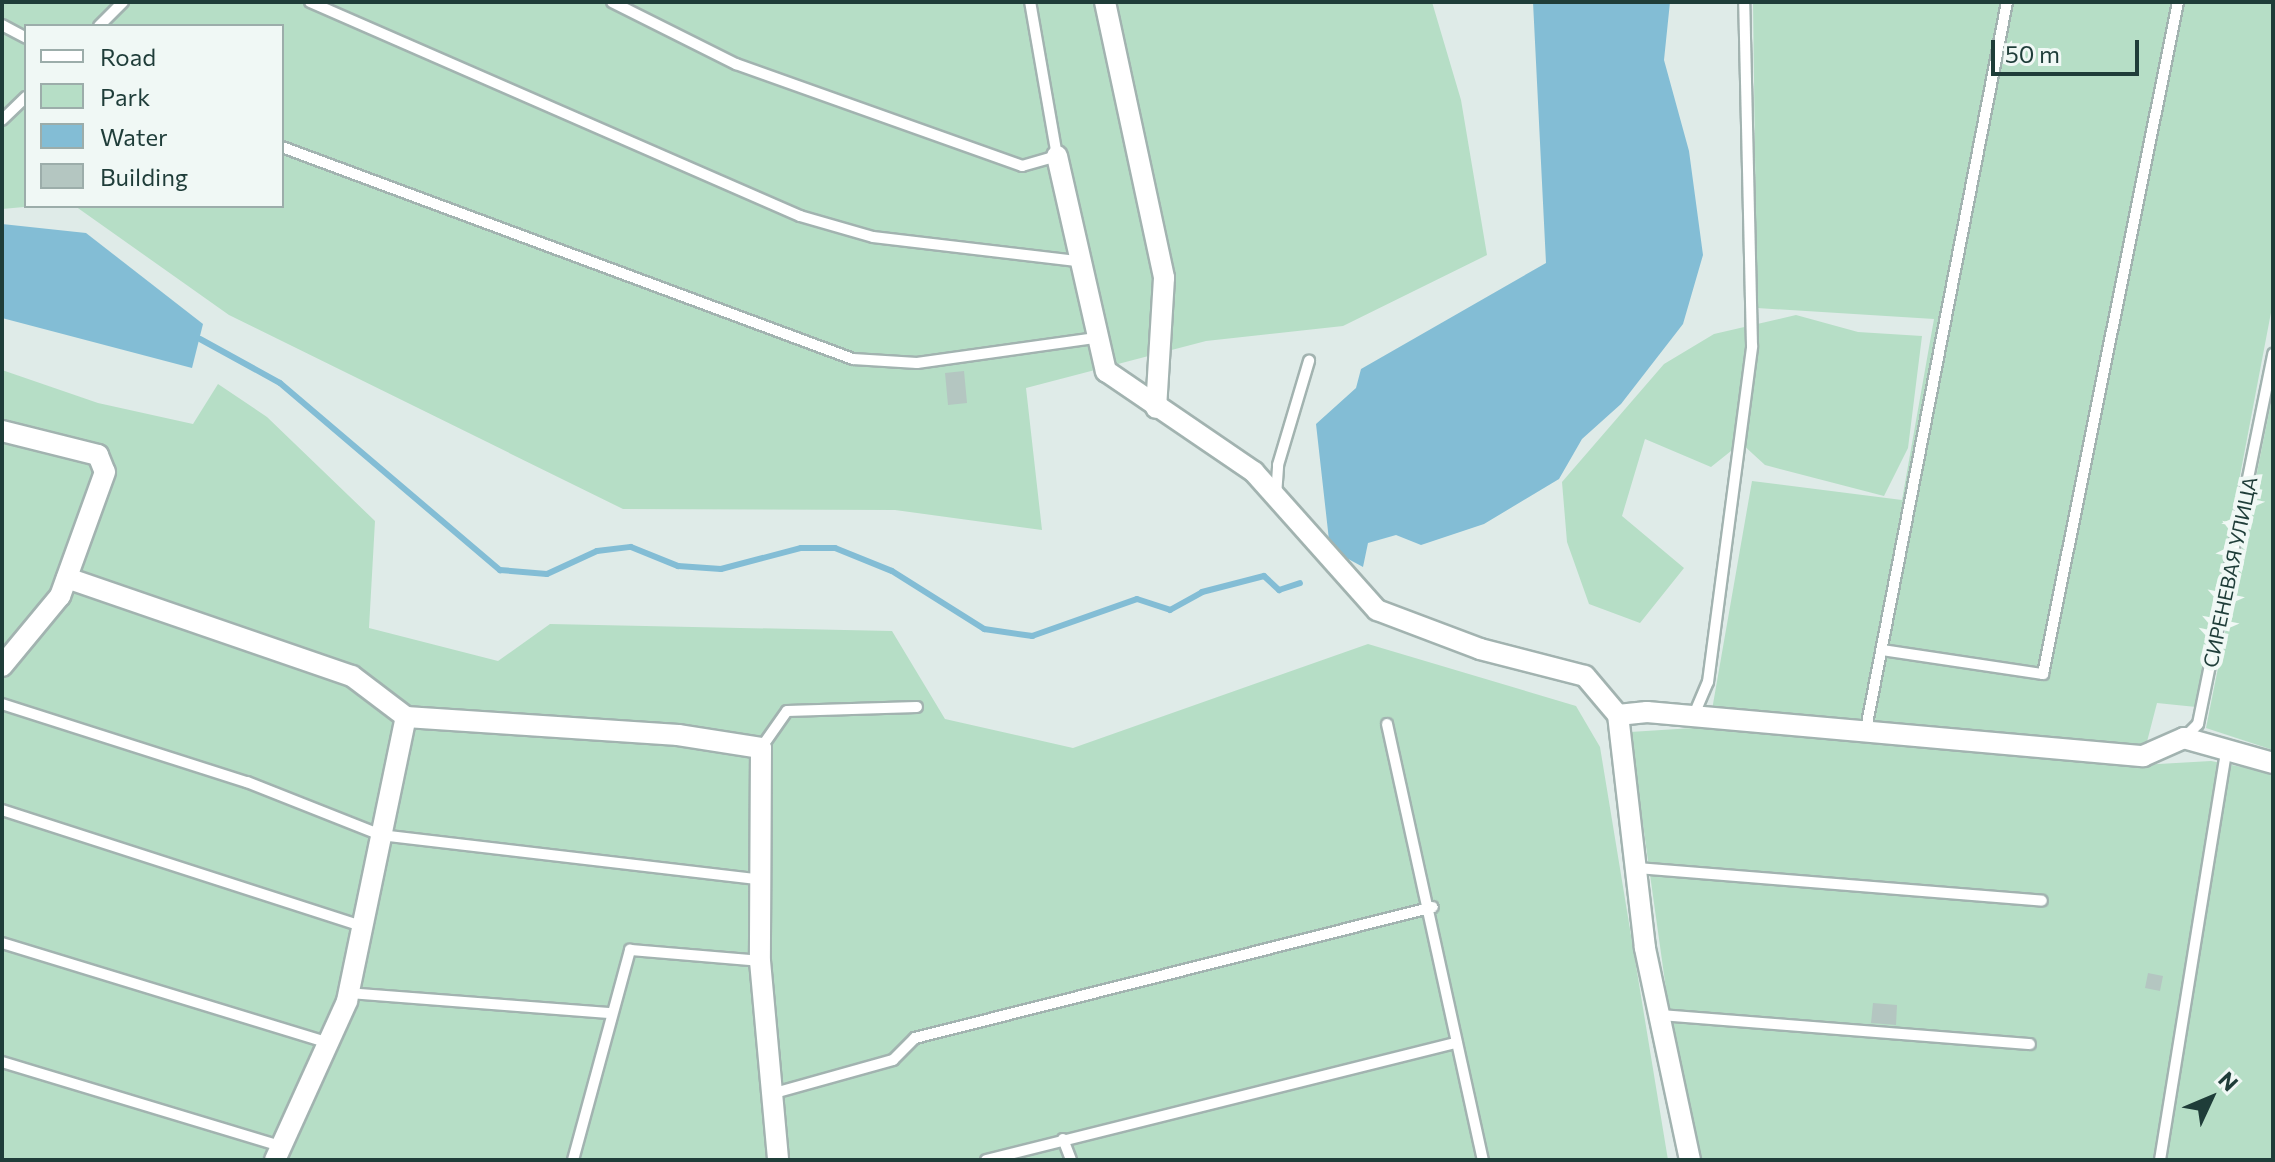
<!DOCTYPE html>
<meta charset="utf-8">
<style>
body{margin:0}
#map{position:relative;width:2275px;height:1162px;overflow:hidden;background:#dfebe8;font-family:Commissioner,sans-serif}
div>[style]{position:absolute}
.green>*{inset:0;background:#b6dec6}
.water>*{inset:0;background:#83bdd5}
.stream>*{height:6px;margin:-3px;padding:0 3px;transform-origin:3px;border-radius:3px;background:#83bdd5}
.building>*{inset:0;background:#b4c6c1}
.roads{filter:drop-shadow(2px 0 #a2b3b0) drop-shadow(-2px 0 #a2b3b0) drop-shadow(0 2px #a2b3b0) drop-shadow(0 -2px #a2b3b0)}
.lane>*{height:10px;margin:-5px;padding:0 5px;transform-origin:5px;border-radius:5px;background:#fff}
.street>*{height:20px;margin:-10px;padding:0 10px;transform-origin:10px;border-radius:10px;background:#fff}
span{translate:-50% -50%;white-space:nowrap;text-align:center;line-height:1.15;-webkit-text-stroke:8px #f0f8f5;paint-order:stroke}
.street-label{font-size:20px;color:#1f3d39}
.frame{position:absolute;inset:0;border:4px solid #1f3d39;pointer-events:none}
.legend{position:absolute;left:24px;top:24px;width:260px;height:184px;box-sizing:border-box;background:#f0f8f5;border:2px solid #9cadaa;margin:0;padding:10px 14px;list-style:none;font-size:24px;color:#1f3d39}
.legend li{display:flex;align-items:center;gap:16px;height:40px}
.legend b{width:40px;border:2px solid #9cadaa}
.north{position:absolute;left:2171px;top:1058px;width:80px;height:80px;-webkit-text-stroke:6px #f0f8f5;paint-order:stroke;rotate:46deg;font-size:22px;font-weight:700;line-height:32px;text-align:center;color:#1f3d39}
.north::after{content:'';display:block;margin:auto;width:28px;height:36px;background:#1f3d39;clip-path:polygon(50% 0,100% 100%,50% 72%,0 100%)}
.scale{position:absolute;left:1991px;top:40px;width:148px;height:36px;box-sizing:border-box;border:4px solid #1f3d39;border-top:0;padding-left:10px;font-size:24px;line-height:28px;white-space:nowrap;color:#1f3d39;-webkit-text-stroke:6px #f0f8f5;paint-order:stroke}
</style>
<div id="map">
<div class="green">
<i style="clip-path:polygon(2px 2px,1432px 2px,1461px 100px,1487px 255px,1343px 326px,1206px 341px,1026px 388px,1042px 530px,895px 510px,623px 509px,229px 315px,75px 206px,282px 206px,282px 26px,26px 26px,26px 206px,35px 206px,2px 209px)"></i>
<i style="clip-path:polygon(1753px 2px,2273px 2px,2273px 302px,2196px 707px,2157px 703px,2141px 765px,2211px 761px,2273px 773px,2273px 1160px,1690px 1160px,1630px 732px,1709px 727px,1752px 481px,1902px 500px,1934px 319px,1757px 308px)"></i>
<i style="clip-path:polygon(1796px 315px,1858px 332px,1922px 336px,1908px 448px,1884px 496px,1765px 465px,1741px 443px,1711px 467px,1645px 439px,1622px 516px,1684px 568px,1640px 623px,1589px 604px,1567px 542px,1562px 482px,1664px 364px,1714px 334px)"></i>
<i style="clip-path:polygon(2px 370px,98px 403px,193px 424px,218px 384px,267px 417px,375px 521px,369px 628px,498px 661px,550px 624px,892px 631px,945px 719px,1073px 748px,1368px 644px,1576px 706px,1600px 747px,1668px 1160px,2px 1160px)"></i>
<i style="clip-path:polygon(2273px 392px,2273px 750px,2206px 728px)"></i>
</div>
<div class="water">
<i style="clip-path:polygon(1533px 2px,1670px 2px,1664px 60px,1689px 151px,1703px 255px,1683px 324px,1621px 404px,1582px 439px,1559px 479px,1484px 524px,1421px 545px,1396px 535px,1368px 543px,1363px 567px,1330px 549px,1316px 424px,1356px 388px,1361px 369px,1546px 263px)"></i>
<i style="clip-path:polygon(2px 224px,86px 233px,203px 324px,192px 368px,2px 318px)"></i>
</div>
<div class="stream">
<i style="left:200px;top:339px;width:91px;rotate:28.8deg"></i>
<i style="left:280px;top:383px;width:289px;rotate:40.4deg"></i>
<i style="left:500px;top:570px;width:47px;rotate:4.9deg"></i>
<i style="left:547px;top:574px;width:55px;rotate:-24.7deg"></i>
<i style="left:597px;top:551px;width:34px;rotate:-7deg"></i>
<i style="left:631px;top:547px;width:51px;rotate:22deg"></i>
<i style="left:678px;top:566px;width:43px;rotate:4deg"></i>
<i style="left:721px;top:569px;width:83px;rotate:-14.7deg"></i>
<i style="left:801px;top:548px;width:34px"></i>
<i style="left:835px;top:548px;width:61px;rotate:22deg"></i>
<i style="left:892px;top:571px;width:109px;rotate:32.2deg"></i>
<i style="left:984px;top:629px;width:49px;rotate:8.3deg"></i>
<i style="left:1032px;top:636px;width:111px;rotate:-19.4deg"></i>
<i style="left:1137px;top:599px;width:35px;rotate:18deg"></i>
<i style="left:1170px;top:610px;width:37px;rotate:-29deg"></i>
<i style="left:1202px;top:592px;width:64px;rotate:-14.5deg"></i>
<i style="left:1264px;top:576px;width:21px;rotate:43deg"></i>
<i style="left:1279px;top:590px;width:22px;rotate:-18deg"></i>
</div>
<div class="building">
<i style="clip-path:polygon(964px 371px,967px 403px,948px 405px,945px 373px)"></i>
<i style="clip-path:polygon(2148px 973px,2163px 976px,2160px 991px,2145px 988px)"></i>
<i style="clip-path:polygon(1873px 1003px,1897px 1005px,1896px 1025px,1871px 1023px)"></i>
</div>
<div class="roads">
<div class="lane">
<i style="left:310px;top:2px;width:535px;rotate:23.59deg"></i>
<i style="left:800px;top:216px;width:76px;rotate:16deg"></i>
<i style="left:873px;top:237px;width:205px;rotate:6.7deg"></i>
<i style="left:612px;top:2px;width:139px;rotate:26.6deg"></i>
<i style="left:736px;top:64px;width:304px;rotate:19.6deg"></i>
<i style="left:1022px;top:166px;width:36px;rotate:-16deg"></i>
<i style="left:1057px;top:156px;width:156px;rotate:-99.9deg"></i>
<i style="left:2px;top:25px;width:27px;rotate:28deg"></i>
<i style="left:99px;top:26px;width:34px;rotate:-45deg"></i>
<i style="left:2px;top:120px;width:33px;rotate:-44deg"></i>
<i style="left:282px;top:147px;width:609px;rotate:20.37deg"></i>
<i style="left:853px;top:359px;width:64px;rotate:3.6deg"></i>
<i style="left:917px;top:363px;width:179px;rotate:-8deg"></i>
<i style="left:1276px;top:496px;width:31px;rotate:-86deg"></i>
<i style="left:1278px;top:465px;width:109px;rotate:-73.4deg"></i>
<i style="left:1882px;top:650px;width:163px;rotate:8.5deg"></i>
<i style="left:2043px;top:674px;width:685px;rotate:-78.64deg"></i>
<i style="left:2px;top:704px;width:257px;rotate:17.7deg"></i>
<i style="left:247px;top:782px;width:144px;rotate:21.6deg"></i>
<i style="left:381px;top:835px;width:384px;rotate:6.7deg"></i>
<i style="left:1693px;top:717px;width:38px;rotate:-67deg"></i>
<i style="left:1708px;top:682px;width:339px;rotate:-82.5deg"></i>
<i style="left:1752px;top:346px;width:344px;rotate:-91.3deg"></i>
<i style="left:1387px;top:724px;width:446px;rotate:77.6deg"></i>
<i style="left:1865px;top:734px;width:746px;rotate:-79.02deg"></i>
<i style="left:2184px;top:738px;width:20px;rotate:-45deg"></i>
<i style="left:2198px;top:724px;width:378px;rotate:-78.5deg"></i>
<i style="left:761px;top:748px;width:45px;rotate:-54.9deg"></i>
<i style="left:787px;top:711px;width:130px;rotate:-1.8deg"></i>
<i style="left:2px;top:810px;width:381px;rotate:17.9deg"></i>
<i style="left:1636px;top:868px;width:407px;rotate:4.6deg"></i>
<i style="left:2px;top:943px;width:339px;rotate:17deg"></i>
<i style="left:348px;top:993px;width:263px;rotate:4.4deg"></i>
<i style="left:1659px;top:1015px;width:372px;rotate:4.5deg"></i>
<i style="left:2px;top:1062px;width:290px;rotate:16.8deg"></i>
<i style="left:771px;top:1094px;width:127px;rotate:-15.6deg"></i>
<i style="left:893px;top:1060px;width:31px;rotate:-45deg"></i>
<i style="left:915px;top:1038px;width:534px;rotate:-14.19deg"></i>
<i style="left:1063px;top:1139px;width:22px;rotate:69deg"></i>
<i style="left:573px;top:1160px;width:218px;rotate:-74.8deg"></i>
<i style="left:630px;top:950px;width:130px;rotate:4.8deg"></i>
<i style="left:986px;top:1160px;width:485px;rotate:-14deg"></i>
<i style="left:2160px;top:1160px;width:414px;rotate:-80.8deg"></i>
</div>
<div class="street">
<i style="left:1105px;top:2px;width:282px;rotate:77.9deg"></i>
<i style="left:1164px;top:278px;width:130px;rotate:93.5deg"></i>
<i style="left:1057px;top:156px;width:221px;rotate:77.2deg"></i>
<i style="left:1106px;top:371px;width:179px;rotate:34.3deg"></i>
<i style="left:1254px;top:472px;width:185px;rotate:48.3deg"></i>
<i style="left:1377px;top:610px;width:110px;rotate:20.7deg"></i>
<i style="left:1480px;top:649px;width:108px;rotate:14.4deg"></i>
<i style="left:1585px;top:676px;width:51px;rotate:49.8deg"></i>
<i style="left:2px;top:431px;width:99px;rotate:14deg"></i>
<i style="left:98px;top:455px;width:18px;rotate:68deg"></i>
<i style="left:105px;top:472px;width:132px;rotate:109.9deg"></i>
<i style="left:60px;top:596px;width:91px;rotate:129.6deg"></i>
<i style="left:67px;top:578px;width:301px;rotate:19deg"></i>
<i style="left:352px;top:676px;width:68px;rotate:37.2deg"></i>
<i style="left:406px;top:717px;width:273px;rotate:3.8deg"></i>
<i style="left:678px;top:735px;width:84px;rotate:8.9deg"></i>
<i style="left:761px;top:748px;width:213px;rotate:90.3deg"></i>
<i style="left:760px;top:961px;width:200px;rotate:84.8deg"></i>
<i style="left:275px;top:1160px;width:175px;rotate:-65.6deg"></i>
<i style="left:347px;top:1001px;width:290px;rotate:-78.3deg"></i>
<i style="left:1690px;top:1160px;width:217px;rotate:-102deg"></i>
<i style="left:1645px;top:948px;width:235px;rotate:-96.6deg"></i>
<i style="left:1618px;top:715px;width:29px;rotate:-6deg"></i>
<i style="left:1647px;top:712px;width:498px;rotate:5.1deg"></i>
<i style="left:2143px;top:756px;width:45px;rotate:-23.7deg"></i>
<i style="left:2184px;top:738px;width:92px;rotate:15.7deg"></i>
</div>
</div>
<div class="street-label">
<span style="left:2230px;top:572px;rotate:-78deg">СИРЕНЕВАЯ УЛИЦА</span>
</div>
<div class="frame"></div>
<ul class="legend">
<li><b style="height:10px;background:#fff"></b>Road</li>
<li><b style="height:22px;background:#b6dec6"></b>Park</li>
<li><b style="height:22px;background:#83bdd5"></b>Water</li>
<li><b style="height:22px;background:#b4c6c1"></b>Building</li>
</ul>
<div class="north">N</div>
<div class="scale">50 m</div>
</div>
